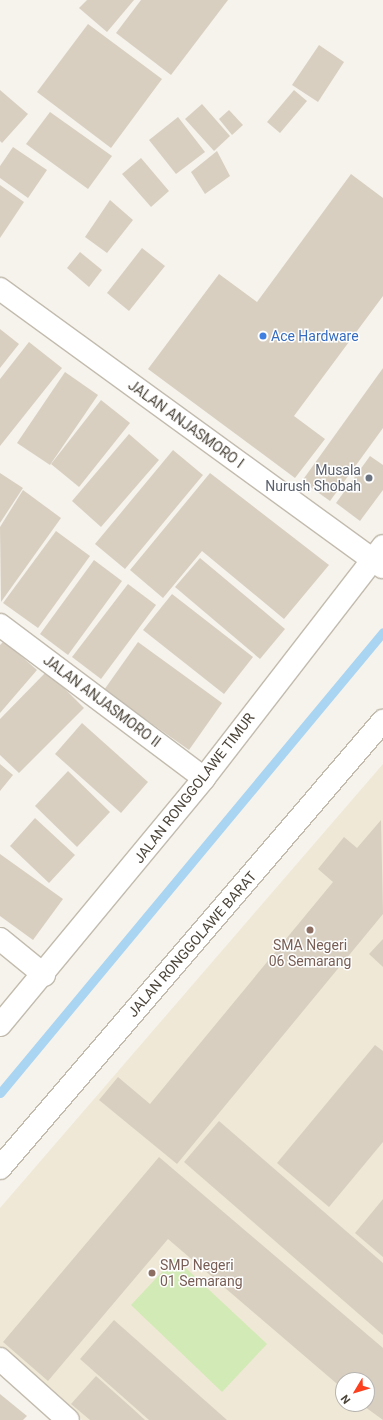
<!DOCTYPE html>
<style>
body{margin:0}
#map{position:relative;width:383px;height:1420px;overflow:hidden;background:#f6f3ec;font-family:Roboto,sans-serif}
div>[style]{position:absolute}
.education>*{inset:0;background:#efe8d6}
.green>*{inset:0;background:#d2eab5}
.stream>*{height:9px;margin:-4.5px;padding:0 4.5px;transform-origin:4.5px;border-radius:4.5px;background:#a9d4f2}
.building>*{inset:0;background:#d8cfc1}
.roads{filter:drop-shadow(1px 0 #c2bbae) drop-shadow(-1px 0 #c2bbae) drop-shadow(0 1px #c2bbae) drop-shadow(0 -1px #c2bbae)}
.minor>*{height:22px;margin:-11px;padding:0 11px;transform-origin:11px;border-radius:11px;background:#fff}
.dots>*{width:11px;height:11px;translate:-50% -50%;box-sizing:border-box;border:2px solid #fff;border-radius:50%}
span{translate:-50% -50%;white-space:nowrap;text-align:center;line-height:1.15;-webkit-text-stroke:3px #fff;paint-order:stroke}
.shop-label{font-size:14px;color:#366cbe}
.left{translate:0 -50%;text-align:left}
.street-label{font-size:14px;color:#4b4439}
.worship-label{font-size:14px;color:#5b616d}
.right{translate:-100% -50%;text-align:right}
.education-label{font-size:14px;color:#785e54}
.north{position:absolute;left:335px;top:1372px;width:40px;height:40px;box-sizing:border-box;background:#fff;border:1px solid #b7b4b0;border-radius:50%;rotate:232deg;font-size:11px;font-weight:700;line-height:16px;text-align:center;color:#4b4439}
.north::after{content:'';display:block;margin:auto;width:14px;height:18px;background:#fc3f1d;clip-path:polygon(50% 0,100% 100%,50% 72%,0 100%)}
</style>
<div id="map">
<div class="education">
<i style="clip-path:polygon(evenodd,383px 764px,383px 1420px,82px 1420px,0 1347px,0 1208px,383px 764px,343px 1380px,367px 1380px,367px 1404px,343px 1404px,343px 1380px)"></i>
</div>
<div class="green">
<i style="clip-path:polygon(175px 1258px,267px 1344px,222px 1392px,131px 1305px)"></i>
</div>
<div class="stream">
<i style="left:0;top:1093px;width:599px;rotate:-50.28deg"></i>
</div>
<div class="building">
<i style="clip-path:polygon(87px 0,134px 0,107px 32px,79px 8px)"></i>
<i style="clip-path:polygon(141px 0,228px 0,171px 75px,116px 33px)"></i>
<i style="clip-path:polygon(88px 24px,162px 79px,111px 148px,37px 92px)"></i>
<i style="clip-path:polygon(319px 45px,344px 62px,318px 102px,292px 85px)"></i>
<i style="clip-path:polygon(0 90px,28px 114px,2px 143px,0 141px)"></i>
<i style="clip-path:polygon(294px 90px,307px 101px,280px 133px,267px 122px)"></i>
<i style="clip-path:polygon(202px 104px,230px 136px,214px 151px,185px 119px)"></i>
<i style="clip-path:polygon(229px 110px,243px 125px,232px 135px,219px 119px)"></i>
<i style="clip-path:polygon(50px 112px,112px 156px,88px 189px,26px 144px)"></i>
<i style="clip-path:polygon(178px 117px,205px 152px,176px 174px,149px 140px)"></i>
<i style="clip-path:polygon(13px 147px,47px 170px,28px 198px,0 178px,0 166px)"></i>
<i style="clip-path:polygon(217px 151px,230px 176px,205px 194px,191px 172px)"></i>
<i style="clip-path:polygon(141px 158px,169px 191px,151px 207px,122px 174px)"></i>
<i style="clip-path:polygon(351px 174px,383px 198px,383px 296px,294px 416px,325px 439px,295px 478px,148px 369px,219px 274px,257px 302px)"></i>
<i style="clip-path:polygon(0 185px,24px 202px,0 238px)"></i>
<i style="clip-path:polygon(110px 200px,133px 220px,107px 253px,85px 237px)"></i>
<i style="clip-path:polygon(142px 248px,165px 266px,129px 311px,107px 293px)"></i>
<i style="clip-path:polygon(80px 252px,102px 270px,89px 287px,67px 268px)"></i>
<i style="clip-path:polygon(0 329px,19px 344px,0 368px)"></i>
<i style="clip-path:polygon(29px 342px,62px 368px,0 446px,0 379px)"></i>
<i style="clip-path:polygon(383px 368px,383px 428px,330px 501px,302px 481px)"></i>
<i style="clip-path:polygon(65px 372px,98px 395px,50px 465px,17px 443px)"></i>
<i style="clip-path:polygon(101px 400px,130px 423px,79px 487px,51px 464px)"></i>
<i style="clip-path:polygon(129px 434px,159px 460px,101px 527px,72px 501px)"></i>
<i style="clip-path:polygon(173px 450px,203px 475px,125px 569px,95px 544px)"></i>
<i style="clip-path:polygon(370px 456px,383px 465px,383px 490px,360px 521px,336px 503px)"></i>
<i style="clip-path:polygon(0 473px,23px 488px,0 523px)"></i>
<i style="clip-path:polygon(210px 473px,329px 565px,284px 619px,202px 551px,163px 598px,130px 570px)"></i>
<i style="clip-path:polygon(23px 490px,61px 518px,1px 602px,0 527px)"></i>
<i style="clip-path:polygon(56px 531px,90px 556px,38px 628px,3px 603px)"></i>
<i style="clip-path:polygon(200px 558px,285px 629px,260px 659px,175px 587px)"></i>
<i style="clip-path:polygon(94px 560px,122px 581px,68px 655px,40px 634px)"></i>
<i style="clip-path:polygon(128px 584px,156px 605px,101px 679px,72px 657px)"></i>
<i style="clip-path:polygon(172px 594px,253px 657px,224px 694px,143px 630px)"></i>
<i style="clip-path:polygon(4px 641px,37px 670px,0 713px,0 645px)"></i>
<i style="clip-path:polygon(138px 642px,222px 703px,189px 750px,104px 690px)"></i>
<i style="clip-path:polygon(47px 671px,84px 708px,19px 773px,0 755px,0 719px)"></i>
<i style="clip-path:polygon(82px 723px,148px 782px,121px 813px,55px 754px)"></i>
<i style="clip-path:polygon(0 764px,13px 775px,0 791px)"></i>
<i style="clip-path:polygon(68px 771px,110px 812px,77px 847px,35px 806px)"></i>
<i style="clip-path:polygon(35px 818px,75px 855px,49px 883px,10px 846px)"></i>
<i style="clip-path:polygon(381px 820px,383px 914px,177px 1164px,99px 1100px,118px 1077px,150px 1104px,333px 882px,318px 869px,344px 837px,357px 848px)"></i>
<i style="clip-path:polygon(0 854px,63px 899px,33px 940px,0 916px)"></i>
<i style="clip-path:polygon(383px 939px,383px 967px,369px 954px)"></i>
<i style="clip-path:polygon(375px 1045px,383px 1051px,383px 1142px,329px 1207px,277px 1163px)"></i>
<i style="clip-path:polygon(219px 1121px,383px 1263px,383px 1335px,184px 1162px)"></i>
<i style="clip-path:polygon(159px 1157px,383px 1348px,383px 1420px,361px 1404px,367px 1404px,367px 1380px,343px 1380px,343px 1389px,168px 1239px,48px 1381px,3px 1342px)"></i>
<i style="clip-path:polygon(383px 1199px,383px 1257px,355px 1233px)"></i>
<i style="clip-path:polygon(114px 1320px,227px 1420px,149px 1420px,80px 1359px)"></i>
<i style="clip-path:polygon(96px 1376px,132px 1408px,145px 1420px,90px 1420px,71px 1404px)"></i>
<i style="clip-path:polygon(0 1394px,27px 1416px,23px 1420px,0 1420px)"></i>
</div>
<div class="roads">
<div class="minor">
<i style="left:0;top:289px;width:473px;rotate:36deg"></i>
<i style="left:0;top:625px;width:255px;rotate:36.9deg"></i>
<i style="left:0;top:939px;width:57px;rotate:39.3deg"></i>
<i style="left:0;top:1025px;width:320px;rotate:-50.4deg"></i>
<i style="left:204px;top:778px;width:293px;rotate:-52.3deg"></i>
<i style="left:0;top:1168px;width:589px;rotate:-49.41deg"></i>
<i style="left:0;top:1359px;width:91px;rotate:41.9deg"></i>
</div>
</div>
<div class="dots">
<i style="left:263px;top:336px;background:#3f7fe0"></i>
<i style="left:369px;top:478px;background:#6b7280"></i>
<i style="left:310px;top:930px;background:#8d6e63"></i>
<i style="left:152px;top:1273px;background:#8d6e63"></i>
</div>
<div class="shop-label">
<span class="left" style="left:271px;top:336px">Ace Hardware</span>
</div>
<div class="street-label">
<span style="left:186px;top:424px;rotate:36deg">JALAN ANJASMORO I</span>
<span style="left:102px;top:701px;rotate:37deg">JALAN ANJASMORO II</span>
<span style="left:194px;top:788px;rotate:-52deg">JALAN RONGGOLAWE TIMUR</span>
<span style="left:192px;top:944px;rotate:-49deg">JALAN RONGGOLAWE BARAT</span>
</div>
<div class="worship-label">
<span class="right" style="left:361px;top:478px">Musala<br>Nurush Shobah</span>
</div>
<div class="education-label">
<span style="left:310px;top:953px">SMA Negeri<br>06 Semarang</span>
<span class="left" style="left:160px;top:1273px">SMP Negeri<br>01 Semarang</span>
</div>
<div class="north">N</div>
</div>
